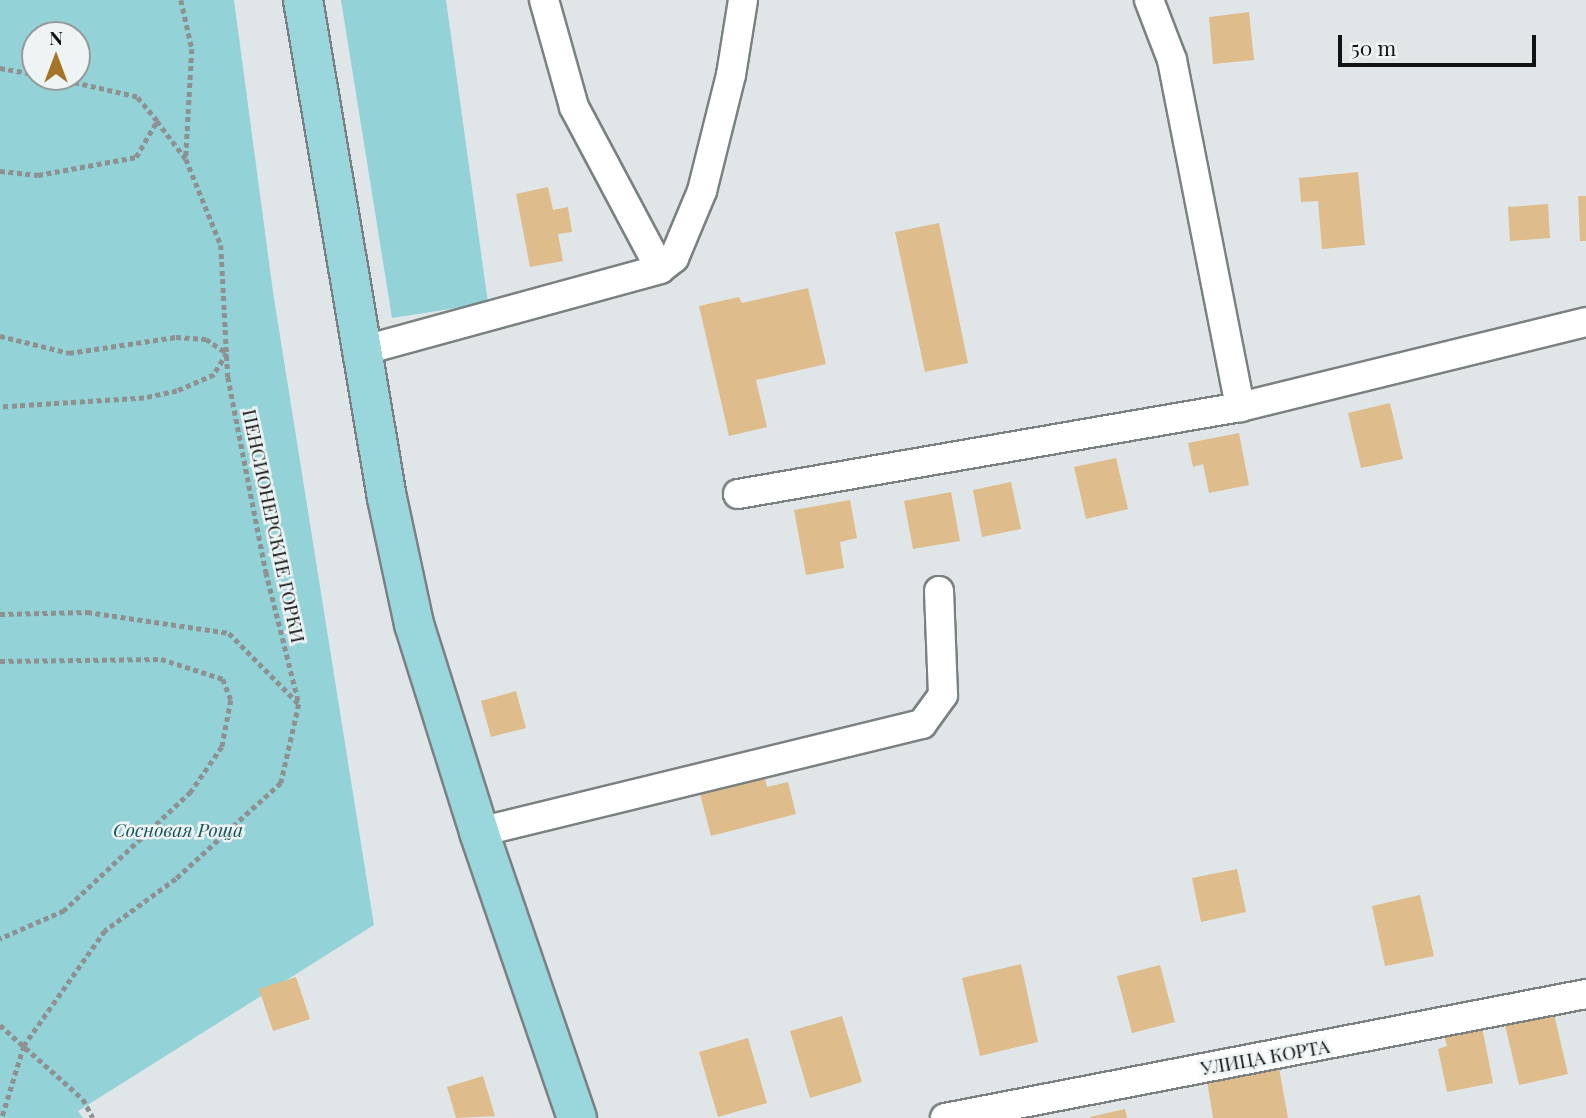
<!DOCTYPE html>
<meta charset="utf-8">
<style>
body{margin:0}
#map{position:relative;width:1586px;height:1118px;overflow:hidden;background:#e0e6e7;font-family:"Playfair Display",serif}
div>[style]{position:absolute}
.green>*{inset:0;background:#93d2d7}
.building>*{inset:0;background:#debc8c}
.path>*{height:4.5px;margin-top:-2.25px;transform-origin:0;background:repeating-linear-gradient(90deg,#8d9192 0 5px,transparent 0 8.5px)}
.roads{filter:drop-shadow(2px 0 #7b8080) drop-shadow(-2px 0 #7b8080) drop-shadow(0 2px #7b8080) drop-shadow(0 -2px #7b8080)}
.street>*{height:28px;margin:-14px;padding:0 14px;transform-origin:14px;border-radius:14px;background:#fff}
.primary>*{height:38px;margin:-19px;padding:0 19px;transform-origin:19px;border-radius:19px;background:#9ad7dc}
span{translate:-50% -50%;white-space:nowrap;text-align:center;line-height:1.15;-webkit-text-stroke:5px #eef4f4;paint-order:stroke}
.street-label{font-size:19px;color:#121414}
.park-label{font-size:19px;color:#16565b;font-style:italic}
.north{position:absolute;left:21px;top:21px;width:70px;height:70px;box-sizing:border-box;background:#eef4f4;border:2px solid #969a9a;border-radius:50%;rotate:0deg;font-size:19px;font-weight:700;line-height:28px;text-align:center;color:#121414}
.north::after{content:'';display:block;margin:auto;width:24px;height:32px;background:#a47528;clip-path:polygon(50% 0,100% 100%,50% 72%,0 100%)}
.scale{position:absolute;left:1338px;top:35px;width:198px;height:32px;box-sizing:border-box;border:4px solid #121414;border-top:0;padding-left:9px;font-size:21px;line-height:24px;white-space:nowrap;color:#121414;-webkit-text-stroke:5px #eef4f4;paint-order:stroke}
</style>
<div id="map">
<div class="green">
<i style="clip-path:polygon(evenodd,0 0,234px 0,273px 292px,374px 925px,78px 1111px,83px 1118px,0 1118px,0 0,35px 35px,77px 35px,77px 77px,35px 77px,35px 35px)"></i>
<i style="clip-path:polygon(341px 0,446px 0,488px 303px,392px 318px)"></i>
</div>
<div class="building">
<i style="clip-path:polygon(1249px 12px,1254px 60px,1213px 64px,1209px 17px)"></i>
<i style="clip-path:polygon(1358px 172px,1365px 245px,1322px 249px,1318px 201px,1301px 202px,1299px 178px)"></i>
<i style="clip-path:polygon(548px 187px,553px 210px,568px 207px,572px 232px,558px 234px,563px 261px,530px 267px,516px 194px)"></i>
<i style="clip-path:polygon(1578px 196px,1586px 196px,1586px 241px,1580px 241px)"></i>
<i style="clip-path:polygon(1548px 204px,1550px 238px,1510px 241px,1508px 207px)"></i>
<i style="clip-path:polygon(939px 223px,968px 363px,925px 372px,895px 232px)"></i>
<i style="clip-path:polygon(808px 288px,826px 364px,756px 380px,767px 427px,729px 436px,699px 306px,739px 297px,742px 303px)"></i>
<i style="clip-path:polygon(1390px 403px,1403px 459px,1361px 468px,1348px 413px)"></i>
<i style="clip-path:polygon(1239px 433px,1249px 485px,1209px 493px,1203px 464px,1193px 467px,1188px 443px)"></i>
<i style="clip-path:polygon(1116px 458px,1128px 509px,1086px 519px,1074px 467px)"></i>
<i style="clip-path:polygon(1011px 482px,1021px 529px,982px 537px,973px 490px)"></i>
<i style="clip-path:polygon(951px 492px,960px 541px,913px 549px,904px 501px)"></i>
<i style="clip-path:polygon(850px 500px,857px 538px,840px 542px,844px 568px,806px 575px,794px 510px)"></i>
<i style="clip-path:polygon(516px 691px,526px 728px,491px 737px,481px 701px)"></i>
<i style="clip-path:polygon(763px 770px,767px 787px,788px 782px,796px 814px,711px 836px,698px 786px)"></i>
<i style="clip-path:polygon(1237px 869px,1246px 912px,1201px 922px,1192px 878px)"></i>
<i style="clip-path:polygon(1420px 895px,1434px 956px,1385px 966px,1372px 906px)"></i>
<i style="clip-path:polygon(1021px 964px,1038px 1042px,980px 1056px,962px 978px)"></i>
<i style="clip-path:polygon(1160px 965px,1175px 1022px,1132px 1033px,1117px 976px)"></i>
<i style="clip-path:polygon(296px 977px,310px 1019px,273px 1031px,259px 989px)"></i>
<i style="clip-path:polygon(1554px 1014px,1568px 1074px,1519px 1085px,1505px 1025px)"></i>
<i style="clip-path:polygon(842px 1016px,862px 1082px,810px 1098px,790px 1031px)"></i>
<i style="clip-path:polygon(1482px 1027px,1493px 1083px,1447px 1092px,1438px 1049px,1447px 1046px,1444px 1035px)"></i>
<i style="clip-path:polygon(748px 1038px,767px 1103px,718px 1117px,699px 1052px)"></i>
<i style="clip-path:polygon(1279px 1068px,1288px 1118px,1213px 1118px,1207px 1080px)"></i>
<i style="clip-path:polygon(483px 1076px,495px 1116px,456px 1118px,447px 1087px)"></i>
<i style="clip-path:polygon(1125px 1109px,1127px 1118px,1090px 1118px,1090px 1117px)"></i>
</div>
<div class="path">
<i style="left:181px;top:0;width:50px;rotate:77.3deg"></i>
<i style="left:192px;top:49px;width:109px;rotate:93.2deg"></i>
<i style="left:0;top:68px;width:36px;rotate:10deg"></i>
<i style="left:157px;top:121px;width:48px;rotate:52.7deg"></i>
<i style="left:186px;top:159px;width:93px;rotate:67.9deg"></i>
<i style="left:221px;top:245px;width:132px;rotate:87deg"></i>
<i style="left:228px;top:377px;width:199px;rotate:79deg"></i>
<i style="left:266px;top:572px;width:135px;rotate:75.9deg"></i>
<i style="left:0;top:171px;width:38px;rotate:6deg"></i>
<i style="left:38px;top:175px;width:100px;rotate:-10.4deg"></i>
<i style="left:136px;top:157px;width:42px;rotate:-59.7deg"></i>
<i style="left:157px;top:121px;width:31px;rotate:-130deg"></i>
<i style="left:137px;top:97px;width:89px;rotate:-167.1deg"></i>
<i style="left:0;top:336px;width:71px;rotate:13.8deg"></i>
<i style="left:69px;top:353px;width:108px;rotate:-8.5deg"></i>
<i style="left:176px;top:337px;width:30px;rotate:4deg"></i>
<i style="left:206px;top:339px;width:25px;rotate:34deg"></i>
<i style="left:227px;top:353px;width:26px;rotate:121deg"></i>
<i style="left:214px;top:375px;width:40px;rotate:156.6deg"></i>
<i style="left:177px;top:391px;width:34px;rotate:168deg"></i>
<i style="left:144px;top:398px;width:144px;rotate:176.4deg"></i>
<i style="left:0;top:614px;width:87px;rotate:-1.3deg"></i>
<i style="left:87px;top:612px;width:144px;rotate:8.4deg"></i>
<i style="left:229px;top:633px;width:100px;rotate:45.4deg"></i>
<i style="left:299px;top:704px;width:81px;rotate:102.8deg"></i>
<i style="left:281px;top:783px;width:142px;rotate:137.6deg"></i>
<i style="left:176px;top:879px;width:88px;rotate:143.8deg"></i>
<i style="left:105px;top:931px;width:141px;rotate:125.2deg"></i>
<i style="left:24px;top:1046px;width:75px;rotate:107deg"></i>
<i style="left:0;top:661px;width:161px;rotate:-0.7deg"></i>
<i style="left:161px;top:659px;width:65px;rotate:17.9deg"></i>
<i style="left:223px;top:679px;width:22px;rotate:69deg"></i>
<i style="left:231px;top:700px;width:48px;rotate:100.8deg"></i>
<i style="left:222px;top:747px;width:55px;rotate:124.6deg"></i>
<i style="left:191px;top:792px;width:174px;rotate:136.9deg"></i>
<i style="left:64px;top:911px;width:70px;rotate:156.4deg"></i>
<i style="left:0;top:1025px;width:111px;rotate:41.7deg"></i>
<i style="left:83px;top:1099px;width:21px;rotate:62deg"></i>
</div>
<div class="roads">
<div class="street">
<i style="left:544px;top:0;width:111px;rotate:74.3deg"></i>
<i style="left:574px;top:107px;width:183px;rotate:62deg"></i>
<i style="left:1149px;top:0;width:64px;rotate:69deg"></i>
<i style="left:1172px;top:60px;width:354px;rotate:78.9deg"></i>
<i style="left:361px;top:351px;width:310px;rotate:-15.3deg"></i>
<i style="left:660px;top:269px;width:18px;rotate:-38deg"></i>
<i style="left:674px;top:258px;width:73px;rotate:-67.3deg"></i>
<i style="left:702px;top:191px;width:120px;rotate:-76deg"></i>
<i style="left:731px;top:75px;width:76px;rotate:-80.9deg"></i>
<i style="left:738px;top:494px;width:509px;rotate:-9.83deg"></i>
<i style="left:1240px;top:407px;width:356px;rotate:-13.8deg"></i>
<i style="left:479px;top:832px;width:456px;rotate:-13.7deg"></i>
<i style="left:922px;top:724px;width:36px;rotate:-54deg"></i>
<i style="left:943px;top:695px;width:104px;rotate:-92.2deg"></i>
<i style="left:945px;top:1118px;width:653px;rotate:-10.95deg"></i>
</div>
<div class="primary">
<i style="left:303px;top:0;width:505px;rotate:80.43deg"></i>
<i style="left:387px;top:498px;width:129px;rotate:77.9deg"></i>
<i style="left:414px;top:624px;width:218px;rotate:72.6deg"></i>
<i style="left:479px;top:832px;width:302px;rotate:71.1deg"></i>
</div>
</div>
<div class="street-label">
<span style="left:274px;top:526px;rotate:78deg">ПЕНСИОНЕРСКИЕ ГОРКИ</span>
<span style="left:1265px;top:1057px;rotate:-10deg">УЛИЦА КОРТА</span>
</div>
<div class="park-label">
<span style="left:178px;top:830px">Сосновая Роща</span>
</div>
<div class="north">N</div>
<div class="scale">50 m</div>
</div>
